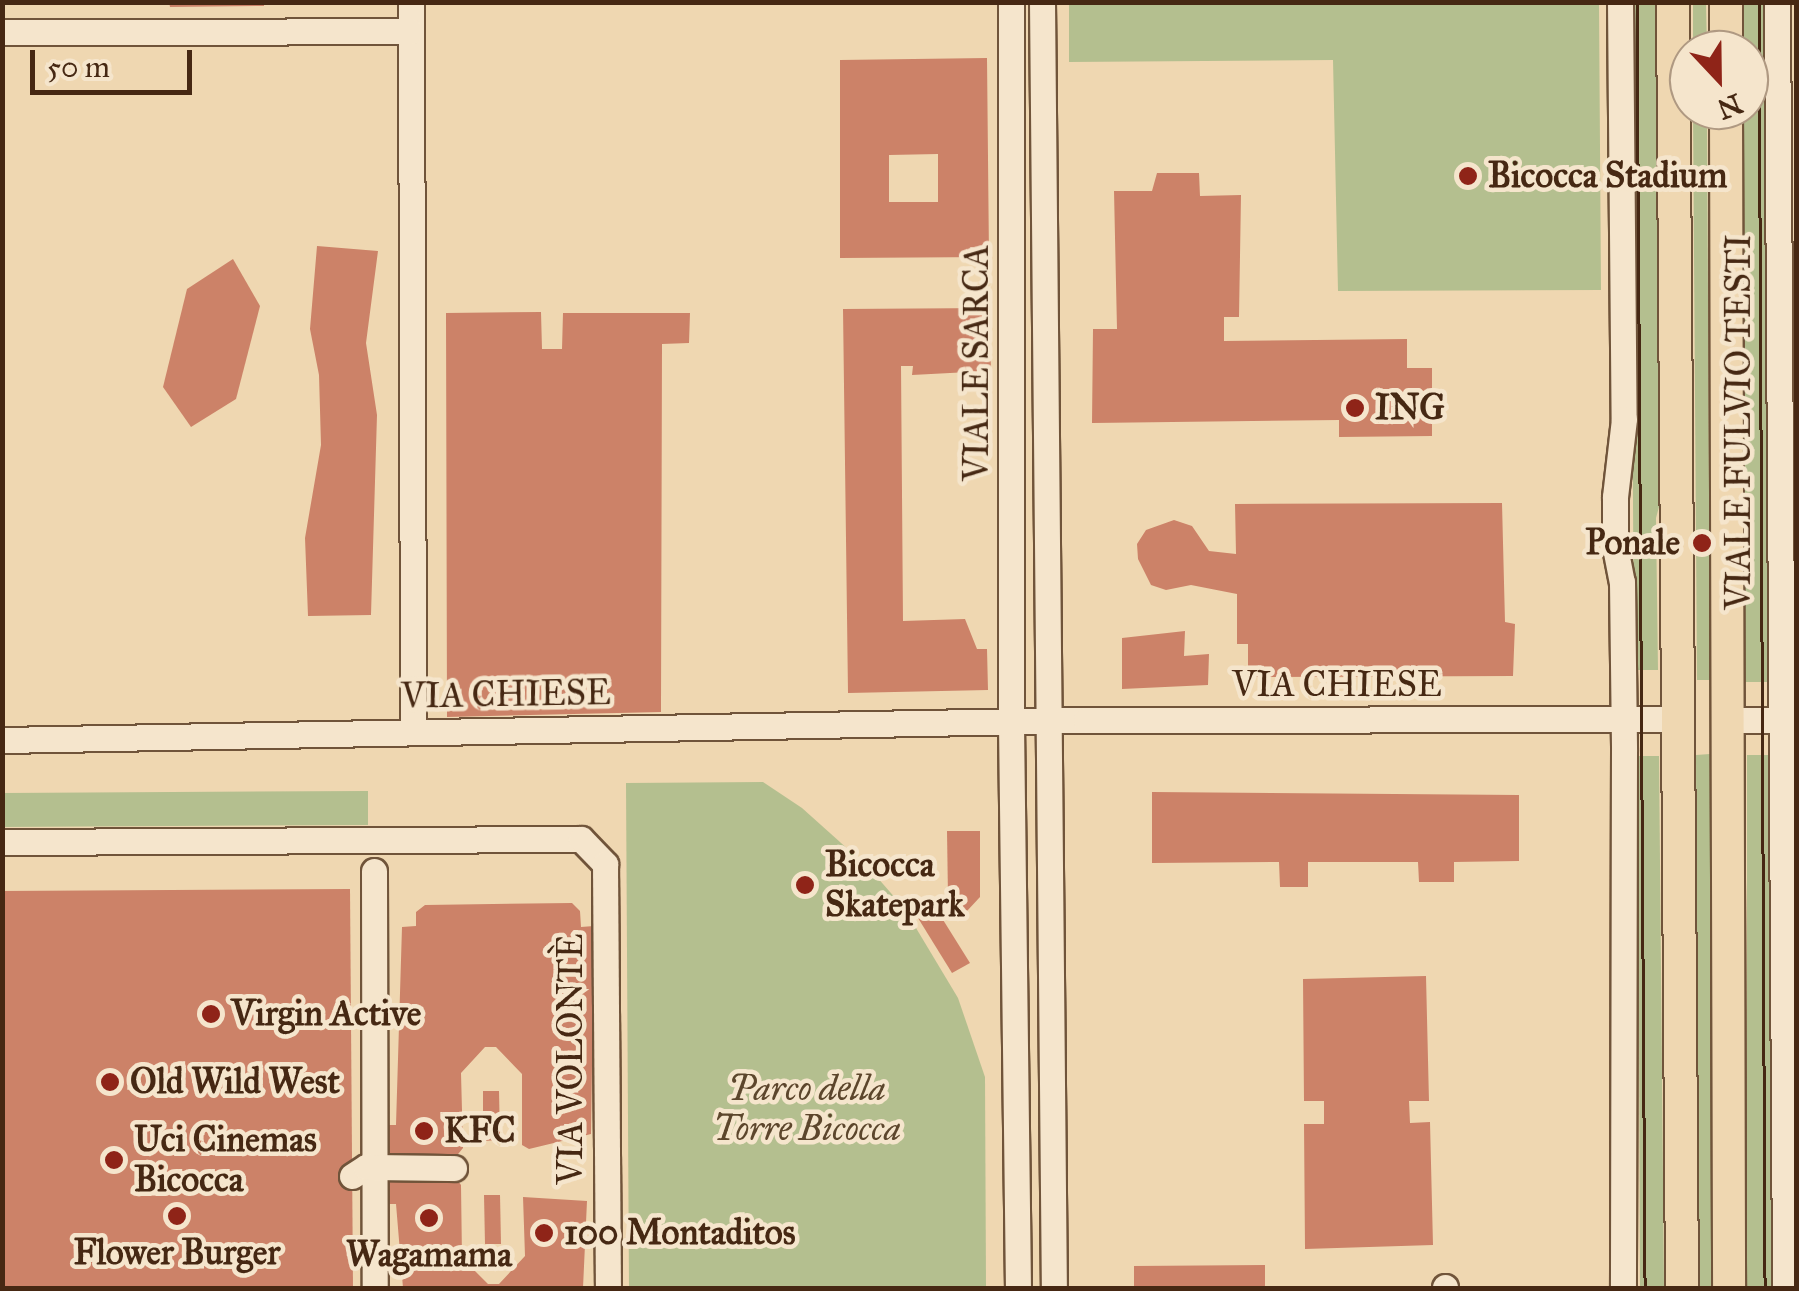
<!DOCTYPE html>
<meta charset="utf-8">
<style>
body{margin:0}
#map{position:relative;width:1799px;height:1291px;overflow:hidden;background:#efd7b1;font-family:"IM FELL Great Primer",serif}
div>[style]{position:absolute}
.green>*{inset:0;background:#b4bf8f}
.building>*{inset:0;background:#cc8268}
.roads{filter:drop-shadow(2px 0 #70543a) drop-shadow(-2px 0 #70543a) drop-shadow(0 2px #70543a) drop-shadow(0 -2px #70543a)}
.minor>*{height:25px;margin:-12.5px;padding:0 12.5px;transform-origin:12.5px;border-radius:12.5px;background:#f5e5cc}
.major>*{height:32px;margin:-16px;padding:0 16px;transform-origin:16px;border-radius:16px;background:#efd7b1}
.tram>*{height:2.5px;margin:-1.25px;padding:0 1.25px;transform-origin:1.25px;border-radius:1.25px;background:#462813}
.dots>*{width:28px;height:28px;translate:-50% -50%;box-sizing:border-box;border:5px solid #f5e5cc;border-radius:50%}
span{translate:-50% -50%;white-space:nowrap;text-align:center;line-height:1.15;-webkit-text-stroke:9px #f5e5cc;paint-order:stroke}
.poi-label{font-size:35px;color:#462813;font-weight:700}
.left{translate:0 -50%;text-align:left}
.right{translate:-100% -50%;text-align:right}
.street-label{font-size:35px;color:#462813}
.park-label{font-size:35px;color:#5c462c;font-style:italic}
.frame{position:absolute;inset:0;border:5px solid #462813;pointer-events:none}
.north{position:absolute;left:1669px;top:30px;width:100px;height:100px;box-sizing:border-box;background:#f5e5cc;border:2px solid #af9982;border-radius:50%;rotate:158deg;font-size:28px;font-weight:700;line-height:40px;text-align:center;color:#462813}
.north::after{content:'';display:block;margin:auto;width:35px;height:45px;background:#8f2418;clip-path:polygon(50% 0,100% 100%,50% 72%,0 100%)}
.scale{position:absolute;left:30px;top:50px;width:162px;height:45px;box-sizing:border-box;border:5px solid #462813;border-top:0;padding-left:12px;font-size:30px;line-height:35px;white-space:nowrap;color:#462813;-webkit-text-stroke:8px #f5e5cc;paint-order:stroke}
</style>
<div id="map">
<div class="green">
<i style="clip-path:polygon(1069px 3px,1599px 3px,1601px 290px,1338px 291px,1333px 60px,1069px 62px)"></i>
<i style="clip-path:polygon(1630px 3px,1657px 3px,1663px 492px,1656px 518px,1658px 670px,1634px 670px)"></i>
<i style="clip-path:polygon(1693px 3px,1706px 3px,1707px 50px,1693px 50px)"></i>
<i style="clip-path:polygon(1739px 3px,1767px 3px,1769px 682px,1744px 682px,1740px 110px,1749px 110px,1749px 50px,1739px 50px)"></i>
<i style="clip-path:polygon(1693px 110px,1707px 110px,1710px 680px,1697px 680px)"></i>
<i style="clip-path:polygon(1710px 754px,1713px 1288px,1698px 1288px,1696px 755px)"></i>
<i style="clip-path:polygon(1747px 755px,1774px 755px,1775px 1288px,1747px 1288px)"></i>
<i style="clip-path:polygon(1638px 756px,1659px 756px,1664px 1288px,1640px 1288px)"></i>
<i style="clip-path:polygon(763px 782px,802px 808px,869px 868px,904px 908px,958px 998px,985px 1077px,986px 1288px,629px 1288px,626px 783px)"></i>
<i style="clip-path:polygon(368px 791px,368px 825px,3px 827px,3px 793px)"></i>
</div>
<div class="building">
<i style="clip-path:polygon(169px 2px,264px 2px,264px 6px,170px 7px)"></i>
<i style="clip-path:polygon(evenodd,987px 58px,989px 257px,840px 258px,840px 60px,987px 58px,938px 154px,938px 202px,889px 202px,889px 155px,938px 154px)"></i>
<i style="clip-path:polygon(1157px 173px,1199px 173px,1200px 196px,1241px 195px,1239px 317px,1224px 317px,1224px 341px,1407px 339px,1407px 368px,1432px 368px,1432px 436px,1339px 437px,1339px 420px,1092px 423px,1093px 329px,1117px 329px,1114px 191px,1152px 191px)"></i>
<i style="clip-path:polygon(317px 246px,378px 251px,366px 343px,377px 415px,371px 615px,308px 616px,305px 538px,321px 445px,319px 375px,310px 329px)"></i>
<i style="clip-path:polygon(233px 259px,260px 306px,236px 399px,191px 427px,163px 387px,187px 289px)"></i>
<i style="clip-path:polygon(990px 308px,991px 379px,969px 379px,969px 372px,912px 375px,913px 366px,901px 366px,903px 621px,965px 619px,977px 649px,987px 649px,988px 690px,848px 693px,843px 309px)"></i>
<i style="clip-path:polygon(541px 312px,542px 349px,562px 349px,563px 313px,690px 313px,689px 343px,662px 344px,661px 712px,447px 717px,446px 313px)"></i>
<i style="clip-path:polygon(1502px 503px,1505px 622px,1515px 624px,1513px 676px,1248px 677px,1248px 644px,1237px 644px,1237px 594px,1191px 585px,1166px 590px,1151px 585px,1138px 559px,1137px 544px,1146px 530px,1174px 520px,1192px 526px,1209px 551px,1236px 554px,1235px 504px)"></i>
<i style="clip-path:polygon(1185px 631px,1184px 656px,1209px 654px,1208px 685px,1122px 689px,1122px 638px)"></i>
<i style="clip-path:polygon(1152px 792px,1519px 795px,1519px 861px,1454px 862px,1454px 882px,1419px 882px,1418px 862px,1308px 862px,1308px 887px,1280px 887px,1279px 862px,1152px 863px)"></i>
<i style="clip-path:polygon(947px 831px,980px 831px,980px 897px,967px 911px,952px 906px,948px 897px)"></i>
<i style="clip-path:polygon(350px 889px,353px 1288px,2px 1288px,2px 891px)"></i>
<i style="clip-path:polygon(572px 903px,580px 911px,581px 927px,594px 926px,591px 1134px,529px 1149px,522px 1145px,522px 1074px,496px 1047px,485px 1047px,461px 1073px,463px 1148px,454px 1159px,389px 1158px,388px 1125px,396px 1125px,402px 927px,416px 926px,416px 912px,425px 905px)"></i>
<i style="clip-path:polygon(935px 907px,970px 963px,952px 973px,918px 918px)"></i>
<i style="clip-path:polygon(1426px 976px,1429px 1101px,1409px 1101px,1410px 1123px,1430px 1122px,1433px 1245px,1305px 1249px,1304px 1124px,1324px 1124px,1324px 1101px,1304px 1101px,1303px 979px)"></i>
<i style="clip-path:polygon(483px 1091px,499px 1091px,500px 1140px,483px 1141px)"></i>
<i style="clip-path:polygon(388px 1177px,455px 1177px,461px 1185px,462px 1258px,488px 1284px,499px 1284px,525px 1256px,523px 1197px,587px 1201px,583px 1288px,403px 1288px,396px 1204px,389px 1204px)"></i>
<i style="clip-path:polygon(484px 1195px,500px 1195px,501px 1244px,485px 1244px)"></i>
<i style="clip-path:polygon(1265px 1265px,1265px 1288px,1134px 1288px,1134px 1266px)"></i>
</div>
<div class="roads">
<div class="minor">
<i style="left:411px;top:2px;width:729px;rotate:89.84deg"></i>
<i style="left:1011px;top:2px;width:722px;rotate:90deg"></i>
<i style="left:1011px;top:724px;width:564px;rotate:89.29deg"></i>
<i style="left:1042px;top:2px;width:1286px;rotate:89.47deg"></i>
<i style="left:1620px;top:2px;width:417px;rotate:89.5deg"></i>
<i style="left:1624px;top:419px;width:79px;rotate:96.6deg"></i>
<i style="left:1615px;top:497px;width:50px;rotate:90deg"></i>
<i style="left:1615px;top:547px;width:36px;rotate:79deg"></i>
<i style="left:1622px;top:582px;width:169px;rotate:89.3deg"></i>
<i style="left:1624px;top:751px;width:537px;rotate:90.11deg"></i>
<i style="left:1777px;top:2px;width:1286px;rotate:89.64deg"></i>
<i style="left:2px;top:32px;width:408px;rotate:-0.1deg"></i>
<i style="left:1728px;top:720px;width:68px"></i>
<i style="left:2px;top:740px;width:1084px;rotate:-1.06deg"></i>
<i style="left:1086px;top:720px;width:593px;rotate:-0.1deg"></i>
<i style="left:2px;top:842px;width:579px;rotate:-0.3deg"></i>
<i style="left:581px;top:839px;width:35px;rotate:46deg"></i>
<i style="left:605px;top:864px;width:424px;rotate:89.6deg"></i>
<i style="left:374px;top:871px;width:417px;rotate:89.9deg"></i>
<i style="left:352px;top:1176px;width:17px;rotate:-33deg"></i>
<i style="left:366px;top:1167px;width:88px;rotate:0.7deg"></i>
<i style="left:1445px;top:1287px;width:1px;rotate:90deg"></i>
</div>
<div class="major">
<i style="left:1673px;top:2px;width:1286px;rotate:89.6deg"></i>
<i style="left:1726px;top:2px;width:48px;rotate:90deg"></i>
<i style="left:1726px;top:110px;width:1178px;rotate:89.85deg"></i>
</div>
</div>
<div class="tram">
<i style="left:1637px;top:2px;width:1286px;rotate:89.64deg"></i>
<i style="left:1759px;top:2px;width:1286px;rotate:89.73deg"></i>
</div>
<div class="dots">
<i style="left:1468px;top:176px;background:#8f2418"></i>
<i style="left:1355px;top:408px;background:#8f2418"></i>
<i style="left:1702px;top:543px;background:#8f2418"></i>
<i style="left:805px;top:885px;background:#8f2418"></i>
<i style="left:211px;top:1014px;background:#8f2418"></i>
<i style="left:110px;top:1082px;background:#8f2418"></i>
<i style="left:424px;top:1131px;background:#8f2418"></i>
<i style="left:114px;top:1160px;background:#8f2418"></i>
<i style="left:177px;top:1216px;background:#8f2418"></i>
<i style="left:429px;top:1218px;background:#8f2418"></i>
<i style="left:544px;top:1233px;background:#8f2418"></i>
</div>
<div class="poi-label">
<span class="left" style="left:1488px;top:176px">Bicocca Stadium</span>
<span class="left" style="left:1375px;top:408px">ING</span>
<span class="right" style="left:1680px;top:543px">Ponale</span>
<span class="left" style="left:825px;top:885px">Bicocca<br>Skatepark</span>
<span class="left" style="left:231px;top:1014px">Virgin Active</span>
<span class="left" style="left:130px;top:1082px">Old Wild West</span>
<span class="left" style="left:444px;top:1131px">KFC</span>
<span class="left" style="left:134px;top:1160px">Uci Cinemas<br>Bicocca</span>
<span class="left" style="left:564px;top:1233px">100 Montaditos</span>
<span style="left:177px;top:1253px">Flower Burger</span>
<span style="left:429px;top:1255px">Wagamama</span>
</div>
<div class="street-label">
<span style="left:977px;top:363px;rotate:-90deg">VIALE SARCA</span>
<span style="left:1739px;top:422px;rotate:-90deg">VIALE FULVIO TESTI</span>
<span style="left:1337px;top:685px">VIA CHIESE</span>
<span style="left:506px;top:695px;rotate:-1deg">VIA CHIESE</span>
<span style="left:571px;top:1059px;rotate:-90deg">VIA VOLONTÈ</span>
</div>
<div class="park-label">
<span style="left:807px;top:1109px">Parco della<br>Torre Bicocca</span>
</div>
<div class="frame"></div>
<div class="north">N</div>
<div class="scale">50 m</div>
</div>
